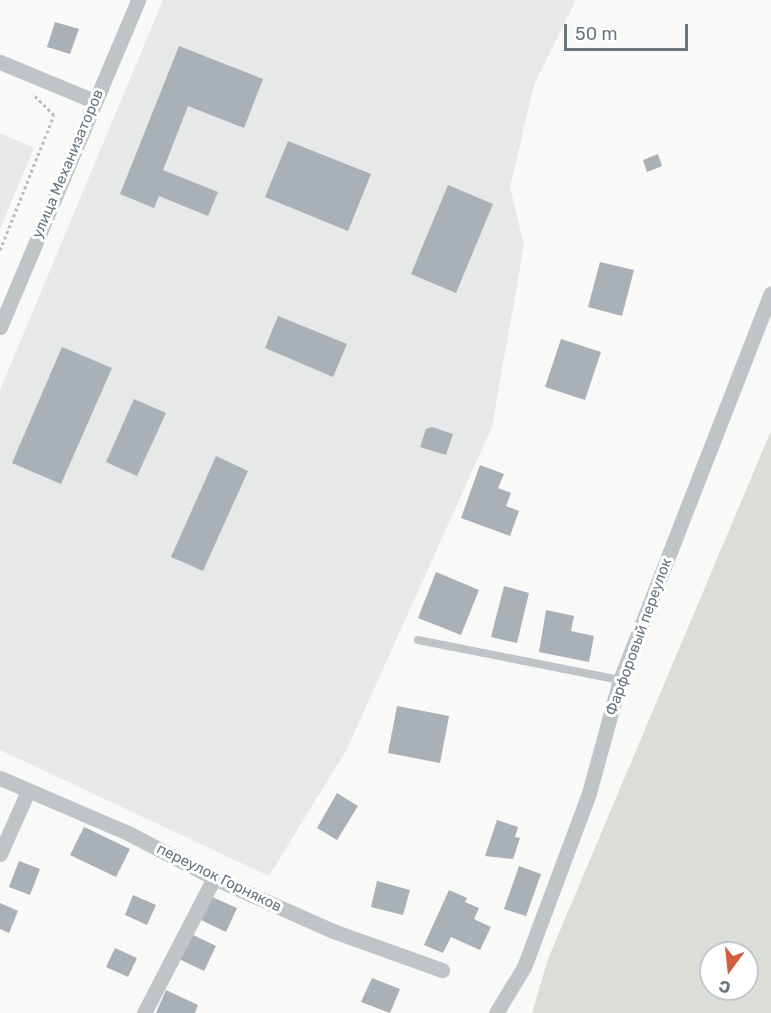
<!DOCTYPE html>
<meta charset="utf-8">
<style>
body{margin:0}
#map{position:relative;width:771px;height:1013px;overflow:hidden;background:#f9f9f8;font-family:Rubik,sans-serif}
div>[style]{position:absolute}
.built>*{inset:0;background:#e7e8e8}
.green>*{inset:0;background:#daded7}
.building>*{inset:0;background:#a9b0b6}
.path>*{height:3px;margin-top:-1.5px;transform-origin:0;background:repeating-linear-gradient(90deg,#babdc0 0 3px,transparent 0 6px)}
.lane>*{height:8px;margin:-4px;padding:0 4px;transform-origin:4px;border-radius:4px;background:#bfc4c7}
.street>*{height:15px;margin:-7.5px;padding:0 7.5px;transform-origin:7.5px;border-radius:7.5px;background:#bfc4c7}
span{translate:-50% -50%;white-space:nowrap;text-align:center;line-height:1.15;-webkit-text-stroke:6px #fff;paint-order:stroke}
.street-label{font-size:15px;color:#67767f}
.north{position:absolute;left:699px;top:941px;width:60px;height:60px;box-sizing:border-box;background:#fff;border:2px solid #c2c8cc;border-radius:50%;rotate:195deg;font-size:16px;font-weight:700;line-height:24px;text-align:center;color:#67767f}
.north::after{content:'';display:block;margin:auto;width:21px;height:27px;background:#cf5d42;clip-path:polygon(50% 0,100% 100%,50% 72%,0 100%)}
.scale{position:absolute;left:564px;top:24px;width:124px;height:27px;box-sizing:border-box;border:3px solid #67767f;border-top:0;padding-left:8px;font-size:18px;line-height:21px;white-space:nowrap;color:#67767f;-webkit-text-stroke:4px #fff;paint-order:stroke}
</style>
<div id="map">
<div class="built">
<i style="clip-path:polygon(163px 0,576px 0,534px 85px,510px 187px,524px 245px,492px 427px,347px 749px,269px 876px,0 750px,0 390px)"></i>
<i style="clip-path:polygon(0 133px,34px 148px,0 229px)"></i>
</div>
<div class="green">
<i style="clip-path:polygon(evenodd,771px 431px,771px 1013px,532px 1013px,548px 959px,771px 431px,711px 953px,747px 953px,747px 989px,711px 989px,711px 953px)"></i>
</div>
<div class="building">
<i style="clip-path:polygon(55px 22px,79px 29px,70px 54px,47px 47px)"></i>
<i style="clip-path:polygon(179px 46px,263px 79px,244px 128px,188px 106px,163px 170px,218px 192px,208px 216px,159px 196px,154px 208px,120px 194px)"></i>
<i style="clip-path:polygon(288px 141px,371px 174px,348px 231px,265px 197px)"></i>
<i style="clip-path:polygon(658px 154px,662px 166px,647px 172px,643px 160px)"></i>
<i style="clip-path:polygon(448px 185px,493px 204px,456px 293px,411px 274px)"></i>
<i style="clip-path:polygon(600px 262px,634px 270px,622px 316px,588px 307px)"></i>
<i style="clip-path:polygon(278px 316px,347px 344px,333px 377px,265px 348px)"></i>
<i style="clip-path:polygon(561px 339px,601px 352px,585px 400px,545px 387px)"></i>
<i style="clip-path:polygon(62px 347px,112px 368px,61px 484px,12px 463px)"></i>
<i style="clip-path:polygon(134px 399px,166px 413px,137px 476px,106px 462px)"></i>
<i style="clip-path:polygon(432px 427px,453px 434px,446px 455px,420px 447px,426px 429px)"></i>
<i style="clip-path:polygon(216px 456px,248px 471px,203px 571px,171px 557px)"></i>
<i style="clip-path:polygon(480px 465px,504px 474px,498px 488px,511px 493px,506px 506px,519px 511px,510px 536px,461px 518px)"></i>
<i style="clip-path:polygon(436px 572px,479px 590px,461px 635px,418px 618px)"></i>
<i style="clip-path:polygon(504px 586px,529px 593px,517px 643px,491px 637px)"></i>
<i style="clip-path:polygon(546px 610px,574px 616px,571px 631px,594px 636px,589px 662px,539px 652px)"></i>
<i style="clip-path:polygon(397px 706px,449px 716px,440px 763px,388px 753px)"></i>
<i style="clip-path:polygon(337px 793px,358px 806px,337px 840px,317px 828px)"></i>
<i style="clip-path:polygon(497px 820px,518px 827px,515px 837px,520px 838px,513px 859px,485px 856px)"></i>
<i style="clip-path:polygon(84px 827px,130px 849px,116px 877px,70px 855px)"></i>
<i style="clip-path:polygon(19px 861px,40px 869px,30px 895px,9px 887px)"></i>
<i style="clip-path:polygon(519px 866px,541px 874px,526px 916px,504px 909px)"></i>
<i style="clip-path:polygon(377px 881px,410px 890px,403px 915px,371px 907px)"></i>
<i style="clip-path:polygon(449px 890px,467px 898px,465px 902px,479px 908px,474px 919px,491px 927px,480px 950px,451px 937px,443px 953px,424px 945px)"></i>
<i style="clip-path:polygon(133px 895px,156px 905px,147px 925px,125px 915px)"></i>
<i style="clip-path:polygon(212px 897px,237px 908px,226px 932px,201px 920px)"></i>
<i style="clip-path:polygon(0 903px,18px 911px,9px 933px,0 929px)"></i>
<i style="clip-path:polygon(191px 934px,216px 946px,204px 971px,179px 959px)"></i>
<i style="clip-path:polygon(115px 948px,137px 958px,128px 977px,106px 967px)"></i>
<i style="clip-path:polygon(372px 978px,400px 989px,390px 1013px,361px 1002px)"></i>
<i style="clip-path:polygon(166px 990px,198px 1005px,195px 1013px,156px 1013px)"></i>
</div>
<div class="path">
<i style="left:0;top:250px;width:145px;rotate:-68.2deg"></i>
<i style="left:54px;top:115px;width:30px;rotate:-135deg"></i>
</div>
<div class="lane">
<i style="left:418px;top:640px;width:206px;rotate:11.2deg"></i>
</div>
<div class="street">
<i style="left:0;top:62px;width:102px;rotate:22.5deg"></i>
<i style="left:0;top:327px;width:355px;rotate:-67.1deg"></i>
<i style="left:0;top:778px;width:139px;rotate:23.3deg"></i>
<i style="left:128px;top:833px;width:97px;rotate:27.6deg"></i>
<i style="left:214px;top:878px;width:130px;rotate:24deg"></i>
<i style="left:333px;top:931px;width:116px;rotate:19.7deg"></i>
<i style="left:0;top:854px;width:69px;rotate:-66deg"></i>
<i style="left:144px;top:1013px;width:152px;rotate:-62.6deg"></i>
<i style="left:496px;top:1013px;width:54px;rotate:-58.7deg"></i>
<i style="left:524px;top:967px;width:186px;rotate:-69.5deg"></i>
<i style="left:589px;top:793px;width:117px;rotate:-74.7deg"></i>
<i style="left:620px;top:680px;width:415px;rotate:-68.7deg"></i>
</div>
<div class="street-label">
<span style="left:68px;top:164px;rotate:-67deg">улица Механизаторов</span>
<span style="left:639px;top:637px;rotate:-70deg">Фарфоровый переулок</span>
<span style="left:219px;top:878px;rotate:26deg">переулок Горняков</span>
</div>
<div class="north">С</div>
<div class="scale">50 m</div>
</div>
